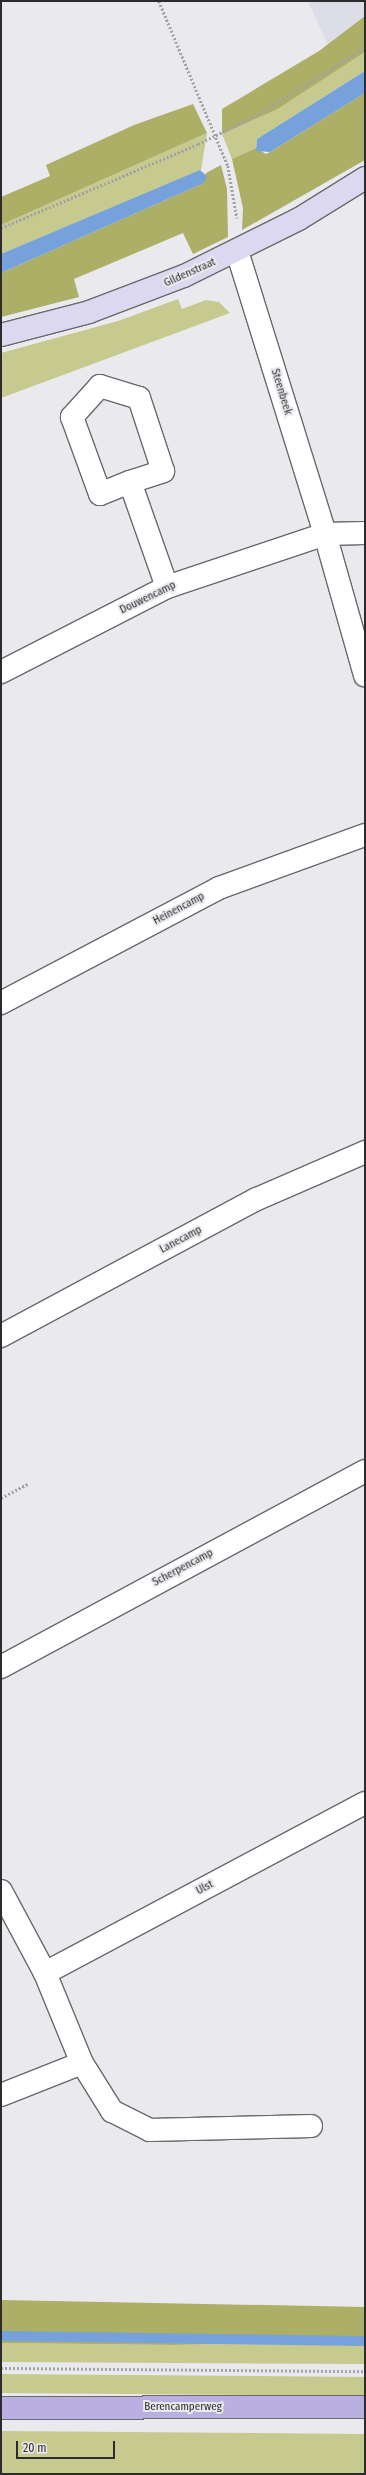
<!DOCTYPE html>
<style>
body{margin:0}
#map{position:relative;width:366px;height:2475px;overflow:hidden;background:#eaeaee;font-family:"Fira Sans Condensed",sans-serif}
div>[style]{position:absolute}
.built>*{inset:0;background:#dddde8}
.green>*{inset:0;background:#c6ca8e}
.forest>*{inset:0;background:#acaf65}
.water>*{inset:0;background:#77a1db}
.stream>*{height:10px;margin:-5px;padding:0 5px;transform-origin:5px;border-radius:5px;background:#77a1db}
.path>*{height:2.5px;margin-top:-1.25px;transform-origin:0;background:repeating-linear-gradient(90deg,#a2a2a5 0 2px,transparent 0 4px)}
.roads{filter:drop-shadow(1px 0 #69696d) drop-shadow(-1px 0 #69696d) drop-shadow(0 1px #69696d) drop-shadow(0 -1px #69696d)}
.street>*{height:22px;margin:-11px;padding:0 11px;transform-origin:11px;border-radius:11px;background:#fff}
.secondary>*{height:22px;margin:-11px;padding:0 11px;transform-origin:11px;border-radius:11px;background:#dcd8f0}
.primary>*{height:22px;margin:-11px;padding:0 11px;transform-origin:11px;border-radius:11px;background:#b9b0e1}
span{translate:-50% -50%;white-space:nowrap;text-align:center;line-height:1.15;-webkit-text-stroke:4px #eaeaee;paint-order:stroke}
.street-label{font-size:11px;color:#2c2c2e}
.frame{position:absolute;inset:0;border:2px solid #2c2c2e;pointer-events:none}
.scale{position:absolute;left:16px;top:2441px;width:99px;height:18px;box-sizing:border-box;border:2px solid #2c2c2e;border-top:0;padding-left:5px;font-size:12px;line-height:14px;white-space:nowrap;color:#2c2c2e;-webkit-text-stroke:3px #eaeaee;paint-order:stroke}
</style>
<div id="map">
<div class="built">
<i style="clip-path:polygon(308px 1px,365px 1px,365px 128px)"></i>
</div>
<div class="green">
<i style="clip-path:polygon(365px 52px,365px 71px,257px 139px,256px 148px,232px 159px,222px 134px,278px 109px)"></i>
<i style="clip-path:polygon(207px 133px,201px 170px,1px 254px,1px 225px)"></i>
<i style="clip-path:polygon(178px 299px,182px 309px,206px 300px,219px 302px,230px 313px,1px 398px,1px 353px,118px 321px)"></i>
<i style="clip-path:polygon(365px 2341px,365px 2364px,1px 2362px,1px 2343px,172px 2345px)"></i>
<i style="clip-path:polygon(1px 2374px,365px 2377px,365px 2396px,1px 2393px)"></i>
<i style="clip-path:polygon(1px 2431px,365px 2434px,365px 2474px,1px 2474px)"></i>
</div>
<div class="forest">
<i style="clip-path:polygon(365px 16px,365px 52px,278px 109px,222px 134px,222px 109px,319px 51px)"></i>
<i style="clip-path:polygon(365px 93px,365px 160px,242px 230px,243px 208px,232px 159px,256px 148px,266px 154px,270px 152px)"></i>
<i style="clip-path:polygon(193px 104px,207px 133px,1px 225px,1px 197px,50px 176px,46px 165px,134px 125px)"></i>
<i style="clip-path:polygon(221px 165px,227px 189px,228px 237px,193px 254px,183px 233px,74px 279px,79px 297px,1px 317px,1px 273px,204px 183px,206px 173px)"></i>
<i style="clip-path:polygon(1px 2300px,365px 2307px,365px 2341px,172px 2345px,1px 2343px)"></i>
</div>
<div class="water">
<i style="clip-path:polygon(365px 71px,365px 93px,270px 152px,256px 151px,257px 139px)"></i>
<i style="clip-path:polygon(200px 170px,207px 176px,204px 183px,1px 273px,1px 254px)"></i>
</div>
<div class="stream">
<i style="left:1px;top:2336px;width:364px;rotate:0.8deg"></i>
</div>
<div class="path">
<i style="left:159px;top:1px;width:179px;rotate:67.3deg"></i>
<i style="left:228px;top:166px;width:53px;rotate:80.2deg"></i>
<i style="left:1px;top:228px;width:214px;rotate:-23.1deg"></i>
<i style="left:198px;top:144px;width:68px;rotate:-26.2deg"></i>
<i style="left:259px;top:114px;width:125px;rotate:-32.3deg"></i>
<i style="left:1px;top:1498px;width:30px;rotate:-28deg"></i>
<i style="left:1px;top:2368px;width:364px;rotate:0.5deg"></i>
</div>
<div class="roads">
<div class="street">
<i style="left:237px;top:251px;width:296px;rotate:72.7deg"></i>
<i style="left:325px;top:534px;width:147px;rotate:74.2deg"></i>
<i style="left:130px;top:482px;width:35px;rotate:-18deg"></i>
<i style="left:163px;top:471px;width:77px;rotate:-108.2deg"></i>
<i style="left:139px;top:398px;width:41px;rotate:-162.9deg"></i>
<i style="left:100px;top:386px;width:42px;rotate:132.1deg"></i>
<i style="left:72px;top:417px;width:82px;rotate:70deg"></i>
<i style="left:100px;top:494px;width:32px;rotate:-22deg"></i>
<i style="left:130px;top:482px;width:111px;rotate:70.6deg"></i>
<i style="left:1px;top:672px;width:186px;rotate:-27.1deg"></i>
<i style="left:167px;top:587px;width:167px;rotate:-18.5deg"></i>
<i style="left:325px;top:534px;width:40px;rotate:-1.4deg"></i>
<i style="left:1px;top:1003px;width:246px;rotate:-27.8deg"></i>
<i style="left:219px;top:888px;width:155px;rotate:-20deg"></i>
<i style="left:1px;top:1336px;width:290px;rotate:-28.2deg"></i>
<i style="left:257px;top:1199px;width:118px;rotate:-23.5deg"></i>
<i style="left:1px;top:1667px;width:413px;rotate:-28.3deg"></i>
<i style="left:1px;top:1891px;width:93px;rotate:61.8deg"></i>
<i style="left:45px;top:1973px;width:97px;rotate:67.7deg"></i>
<i style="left:82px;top:2063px;width:57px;rotate:58deg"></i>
<i style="left:112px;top:2111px;width:42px;rotate:26.6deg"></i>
<i style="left:150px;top:2130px;width:161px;rotate:-1.4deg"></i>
<i style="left:45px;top:1973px;width:362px;rotate:-28deg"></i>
<i style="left:1px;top:2095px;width:87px;rotate:-21.6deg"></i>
</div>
<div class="secondary">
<i style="left:1px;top:335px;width:91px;rotate:-14.6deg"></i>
<i style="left:89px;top:312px;width:102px;rotate:-20.8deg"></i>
<i style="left:184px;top:276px;width:128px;rotate:-26.4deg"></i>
<i style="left:299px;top:219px;width:78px;rotate:-31.8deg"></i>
</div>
<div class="primary">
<i style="left:1px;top:2408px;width:364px;rotate:-0.2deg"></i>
</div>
</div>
<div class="street-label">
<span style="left:190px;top:273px;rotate:-24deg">Gildenstraat</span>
<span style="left:281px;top:392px;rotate:73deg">Steenbeek</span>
<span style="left:148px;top:598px;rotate:-26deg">Douwencamp</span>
<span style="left:179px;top:909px;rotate:-28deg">Heinencamp</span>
<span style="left:181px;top:1240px;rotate:-28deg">Lanecamp</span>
<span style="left:183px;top:1568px;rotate:-28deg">Scherpencamp</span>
<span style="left:205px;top:1888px;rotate:-28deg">Ulst</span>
<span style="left:183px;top:2407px">Berencamperweg</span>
</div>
<div class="frame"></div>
<div class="scale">20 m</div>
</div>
